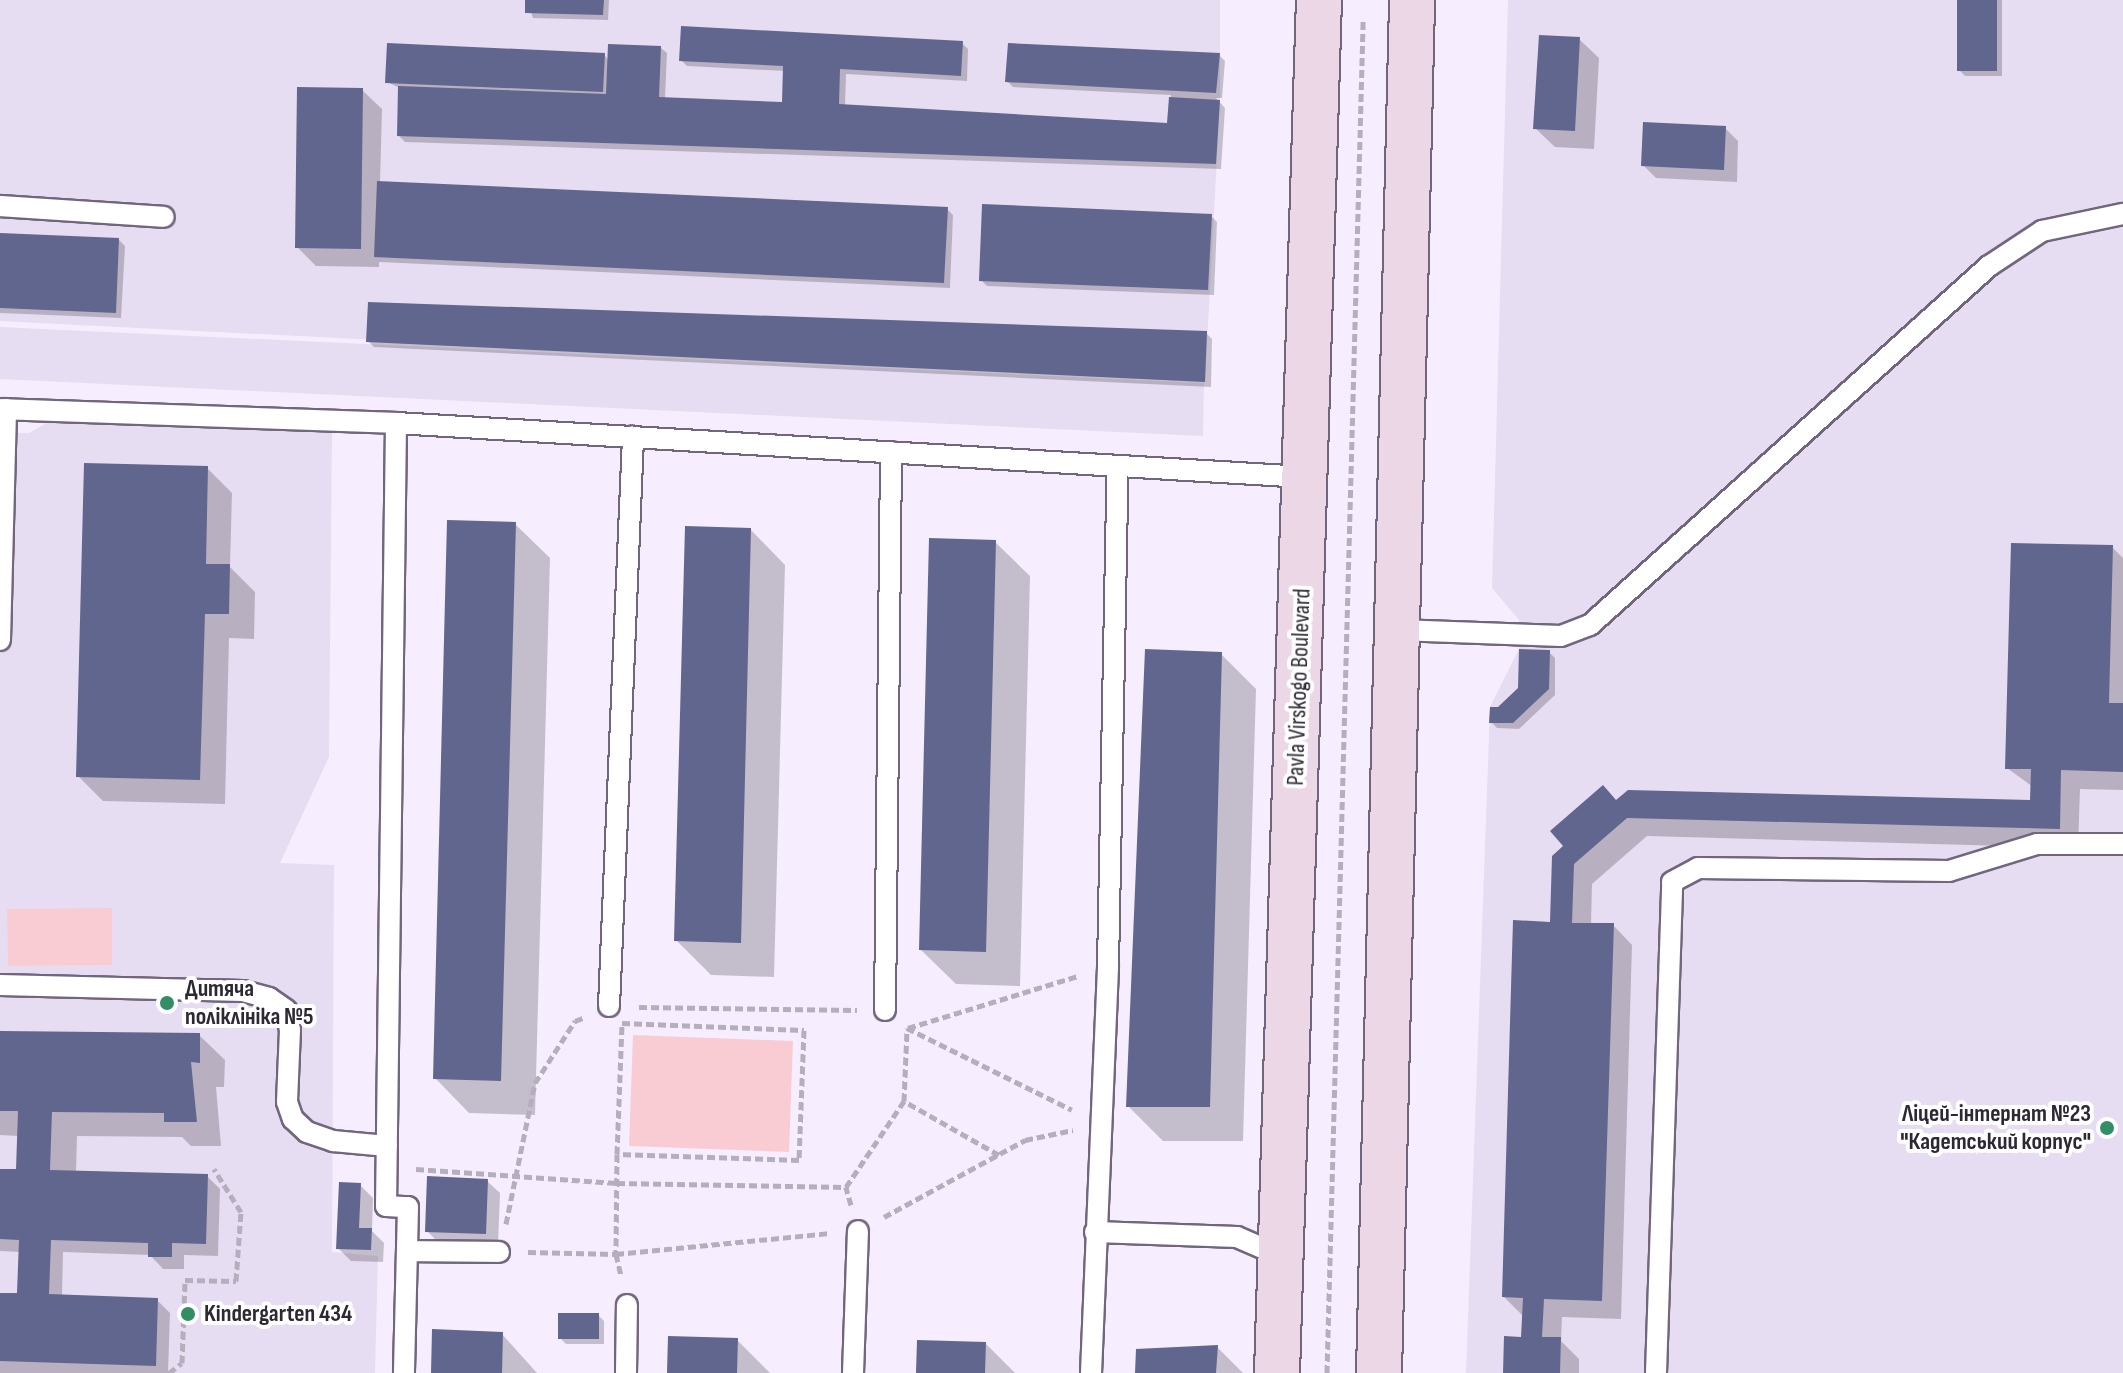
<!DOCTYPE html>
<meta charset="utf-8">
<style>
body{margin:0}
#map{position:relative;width:2123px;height:1373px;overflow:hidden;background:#f6eeff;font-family:"Sofia Sans Condensed",sans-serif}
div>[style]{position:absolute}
.built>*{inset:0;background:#e7ddf2}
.green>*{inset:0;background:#f9ccd4}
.shadow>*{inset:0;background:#0003}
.building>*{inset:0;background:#61668e}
.path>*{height:5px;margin-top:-2.5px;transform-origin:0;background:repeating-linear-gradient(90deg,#b5aebd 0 8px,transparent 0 12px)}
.roads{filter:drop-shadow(2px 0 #72667e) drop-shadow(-2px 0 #72667e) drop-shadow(0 2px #72667e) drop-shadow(0 -2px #72667e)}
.lane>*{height:20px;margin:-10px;padding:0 10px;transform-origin:10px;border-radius:10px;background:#fff}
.secondary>*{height:44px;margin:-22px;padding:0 22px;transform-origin:22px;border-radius:22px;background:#ecd7e7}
.dots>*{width:22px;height:22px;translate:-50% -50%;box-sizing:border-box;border:4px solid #fff;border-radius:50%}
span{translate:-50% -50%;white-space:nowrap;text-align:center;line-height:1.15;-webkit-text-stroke:8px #fff;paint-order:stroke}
.street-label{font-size:24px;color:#2d2833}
.poi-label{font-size:24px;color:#2d2833;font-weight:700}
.left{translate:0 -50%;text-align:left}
.right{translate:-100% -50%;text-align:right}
</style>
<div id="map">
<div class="built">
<i style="clip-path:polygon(0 0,1220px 0,1220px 100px,1205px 382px,0 321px)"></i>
<i style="clip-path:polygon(1508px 0,2123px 0,2123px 1373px,1466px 1373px,1490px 707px,1519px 649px,1520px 636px,1519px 620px,1492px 588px)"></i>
<i style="clip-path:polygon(0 327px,1204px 383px,1203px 436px,0 379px)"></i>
<i style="clip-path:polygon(48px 422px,332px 433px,329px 757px,280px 863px,334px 865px,332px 1252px,378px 1256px,375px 1373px,0 1373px,0 433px,29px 433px)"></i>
</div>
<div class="green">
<i style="clip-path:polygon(112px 908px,112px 965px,8px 966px,7px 909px)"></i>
<i style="clip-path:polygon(633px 1035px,793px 1041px,789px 1152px,629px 1146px)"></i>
</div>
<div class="shadow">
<i style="clip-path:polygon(527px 0,609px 0,608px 20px,533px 18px)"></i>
<i style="clip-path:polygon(1959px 0,2002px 0,2002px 76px,1965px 76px,1959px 70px)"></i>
<i style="clip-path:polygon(1579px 39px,1599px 58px,1594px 149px,1555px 147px,1535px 128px)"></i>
<i style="clip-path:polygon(962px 43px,968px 49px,967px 81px,846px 74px,845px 106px,1169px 125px,1171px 95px,1013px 87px,1007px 81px,1219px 55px,1225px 61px,1222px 98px,1216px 98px,1225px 108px,1221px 169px,405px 142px,399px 136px,400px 88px,387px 82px,604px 55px,610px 61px,661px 48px,667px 53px,665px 99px,784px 104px,785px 71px,687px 66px,681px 60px)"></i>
<i style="clip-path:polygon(362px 90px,382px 109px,380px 183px,947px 209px,953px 215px,950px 288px,379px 262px,379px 267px,316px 266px,297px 247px)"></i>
<i style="clip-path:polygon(1725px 128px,1738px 141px,1737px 182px,1656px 178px,1643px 165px)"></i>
<i style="clip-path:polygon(1211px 216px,1217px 222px,1214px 295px,987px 286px,981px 280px)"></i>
<i style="clip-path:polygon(0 235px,119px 240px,125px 246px,121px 318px,0 313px)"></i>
<i style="clip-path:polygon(1206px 333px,1212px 339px,1211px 387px,374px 347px,368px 341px)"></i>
<i style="clip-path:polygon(207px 468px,232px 493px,230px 567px,255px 592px,254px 639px,229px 638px,225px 804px,103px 801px,78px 776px)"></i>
<i style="clip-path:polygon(515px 524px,550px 558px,535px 1115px,469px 1113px,435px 1078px)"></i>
<i style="clip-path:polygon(751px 530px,785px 565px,774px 977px,711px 975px,676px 940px)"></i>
<i style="clip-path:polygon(995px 542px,1030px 576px,1020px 986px,956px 984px,921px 950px)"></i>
<i style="clip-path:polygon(2112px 547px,2123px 558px,2123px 790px,2080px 789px,2078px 848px,1647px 836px,1592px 884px,1591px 925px,1613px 925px,1632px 945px,1621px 1319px,1562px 1317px,1561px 1341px,1579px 1359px,1579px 1373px,1505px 1373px,1523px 1339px,1523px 1316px,1504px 1297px,1552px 924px,1554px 857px,1616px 802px,2032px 802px,2033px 787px,2007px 768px)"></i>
<i style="clip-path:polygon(1549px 652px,1555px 658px,1555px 695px,1519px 729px,1497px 728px,1491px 722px)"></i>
<i style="clip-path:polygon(1221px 654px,1256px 689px,1243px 1141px,1163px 1141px,1128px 1106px)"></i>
<i style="clip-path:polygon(0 1033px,199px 1035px,225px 1060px,224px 1087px,216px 1087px,221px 1146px,191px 1146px,182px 1137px,77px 1136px,76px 1172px,207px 1176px,220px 1189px,218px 1256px,184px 1255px,184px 1269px,163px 1269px,150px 1255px,63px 1252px,62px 1297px,157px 1300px,170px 1313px,168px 1373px,0 1373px,0 1295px,19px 1295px,20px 1252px,0 1251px,0 1170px,18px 1171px,19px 1136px,0 1135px)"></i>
<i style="clip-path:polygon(487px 1181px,500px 1193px,498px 1246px,440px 1244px,427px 1231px)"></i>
<i style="clip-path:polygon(360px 1185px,373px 1198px,372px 1231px,384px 1243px,383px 1262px,351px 1261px,338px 1248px)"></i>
<i style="clip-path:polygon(598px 1315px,604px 1321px,604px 1344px,566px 1344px,560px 1338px)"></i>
<i style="clip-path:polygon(502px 1334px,537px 1373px,433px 1373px)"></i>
<i style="clip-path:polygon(737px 1340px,770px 1373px,669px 1373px)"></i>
<i style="clip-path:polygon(986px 1344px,1015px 1373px,918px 1373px)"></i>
<i style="clip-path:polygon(1217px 1347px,1243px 1373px,1137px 1373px)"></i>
</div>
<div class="building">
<i style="clip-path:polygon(525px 0,604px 0,603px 15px,525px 13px)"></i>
<i style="clip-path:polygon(1957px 0,1997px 0,1997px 71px,1957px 71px)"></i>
<i style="clip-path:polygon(681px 26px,963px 41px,961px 76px,840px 69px,839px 104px,1167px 123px,1169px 97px,1220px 100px,1216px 164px,397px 136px,398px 86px,606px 94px,608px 44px,661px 46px,659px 97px,782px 102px,783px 66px,679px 61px)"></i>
<i style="clip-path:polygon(1539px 35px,1580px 37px,1575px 131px,1533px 129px)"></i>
<i style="clip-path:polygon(387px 43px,605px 53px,603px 92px,385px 83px)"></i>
<i style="clip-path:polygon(1008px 43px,1220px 53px,1216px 93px,1005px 82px)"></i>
<i style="clip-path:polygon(297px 87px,363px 88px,361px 249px,295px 248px)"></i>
<i style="clip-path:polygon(1643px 122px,1726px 126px,1724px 170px,1641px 166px)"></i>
<i style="clip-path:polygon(377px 181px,948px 207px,944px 283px,374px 257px)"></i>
<i style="clip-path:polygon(982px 204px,1212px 214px,1208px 290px,979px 281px)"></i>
<i style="clip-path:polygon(0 233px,119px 238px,116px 313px,0 308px)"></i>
<i style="clip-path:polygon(368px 302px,1207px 331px,1205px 382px,366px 342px)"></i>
<i style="clip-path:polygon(84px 463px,208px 466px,206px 564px,230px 564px,229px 614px,205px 614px,200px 780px,76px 777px)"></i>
<i style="clip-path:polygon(447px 520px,516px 522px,501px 1081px,433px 1079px)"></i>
<i style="clip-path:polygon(685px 526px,751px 528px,741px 943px,674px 941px)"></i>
<i style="clip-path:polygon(929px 538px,996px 540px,986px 952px,919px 950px)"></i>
<i style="clip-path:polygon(2011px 543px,2113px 545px,2109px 703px,2123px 703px,2123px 772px,2061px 770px,2060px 829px,1627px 818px,1574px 864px,1572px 923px,1614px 923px,1602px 1301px,1544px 1299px,1542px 1337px,1561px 1337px,1560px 1373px,1503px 1373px,1504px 1336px,1521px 1337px,1523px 1298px,1502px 1297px,1513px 920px,1550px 922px,1552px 856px,1563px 846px,1550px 831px,1603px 785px,1616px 800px,1628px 790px,2030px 800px,2031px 769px,2005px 769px)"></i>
<i style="clip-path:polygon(1145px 649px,1222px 652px,1210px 1107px,1126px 1107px)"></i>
<i style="clip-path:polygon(1519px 649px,1550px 650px,1549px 689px,1513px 723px,1489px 723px,1490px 707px,1498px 707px,1518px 688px)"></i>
<i style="clip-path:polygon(0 1031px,200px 1033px,200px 1063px,191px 1062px,197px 1122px,164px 1122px,164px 1113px,52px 1112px,50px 1170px,208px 1174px,206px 1244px,172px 1243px,172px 1257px,148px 1257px,148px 1243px,51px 1240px,49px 1294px,158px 1298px,156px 1366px,0 1361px,0 1293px,17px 1293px,19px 1240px,0 1239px,0 1169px,16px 1169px,18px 1111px,0 1111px)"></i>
<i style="clip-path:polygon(427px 1176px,488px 1179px,486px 1234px,425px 1232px)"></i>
<i style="clip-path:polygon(339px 1182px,361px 1183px,359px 1228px,372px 1228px,371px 1250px,336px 1249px)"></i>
<i style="clip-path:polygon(558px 1313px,599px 1313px,599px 1339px,558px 1339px)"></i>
<i style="clip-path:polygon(432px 1329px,503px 1332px,502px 1373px,431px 1373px)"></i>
<i style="clip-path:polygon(668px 1336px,738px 1338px,737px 1373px,667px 1373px)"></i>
<i style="clip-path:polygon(917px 1340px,986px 1342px,985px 1373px,916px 1373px)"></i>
<i style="clip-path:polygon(1218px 1345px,1216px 1373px,1135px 1373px,1136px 1349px)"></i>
</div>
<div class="path">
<i style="left:639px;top:1007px;width:218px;rotate:0.8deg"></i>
<i style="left:622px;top:1023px;width:182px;rotate:2.2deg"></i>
<i style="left:804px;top:1030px;width:130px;rotate:92.2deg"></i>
<i style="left:799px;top:1160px;width:182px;rotate:-178.1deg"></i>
<i style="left:617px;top:1154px;width:131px;rotate:-87.8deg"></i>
<i style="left:908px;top:1028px;width:178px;rotate:-17deg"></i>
<i style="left:617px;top:1154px;width:100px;rotate:90.6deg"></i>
<i style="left:616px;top:1254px;width:23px;rotate:77deg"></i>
<i style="left:999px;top:1155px;width:109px;rotate:-150.4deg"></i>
<i style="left:904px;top:1101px;width:73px;rotate:-87.6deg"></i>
<i style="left:907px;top:1028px;width:184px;rotate:26.4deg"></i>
<i style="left:416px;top:1169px;width:201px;rotate:4deg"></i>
<i style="left:617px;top:1183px;width:229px;rotate:1deg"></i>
<i style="left:851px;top:1205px;width:19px;rotate:-106deg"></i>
<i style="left:846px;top:1187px;width:104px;rotate:-56deg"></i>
<i style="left:884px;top:1217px;width:161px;rotate:-28.6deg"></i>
<i style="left:1025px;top:1140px;width:49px;rotate:-11.8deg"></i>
<i style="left:506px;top:1224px;width:144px;rotate:-78.4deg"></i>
<i style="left:535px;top:1083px;width:74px;rotate:-57.2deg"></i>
<i style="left:575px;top:1021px;width:9px;rotate:-21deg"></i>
<i style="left:528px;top:1252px;width:88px;rotate:1.3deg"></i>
<i style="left:616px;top:1254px;width:214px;rotate:-5.6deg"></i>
<i style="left:169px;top:1373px;width:16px;rotate:-38deg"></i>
<i style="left:182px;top:1363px;width:83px;rotate:-87.9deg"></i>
<i style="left:185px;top:1280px;width:51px;rotate:1.1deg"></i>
<i style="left:236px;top:1281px;width:69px;rotate:-85.9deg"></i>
<i style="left:241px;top:1212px;width:51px;rotate:-122.1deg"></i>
<i style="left:1327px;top:1373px;width:1352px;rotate:-88.47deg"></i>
</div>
<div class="roads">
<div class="lane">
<i style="left:0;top:206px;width:164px;rotate:3.8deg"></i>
<i style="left:0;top:409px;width:396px;rotate:2deg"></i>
<i style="left:396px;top:423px;width:912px;rotate:3.4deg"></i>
<i style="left:396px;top:423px;width:783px;rotate:90.73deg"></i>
<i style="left:386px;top:1206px;width:22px;rotate:3deg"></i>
<i style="left:408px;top:1207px;width:166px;rotate:91.4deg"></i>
<i style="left:1398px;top:630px;width:163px;rotate:2.1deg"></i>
<i style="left:1561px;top:636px;width:31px;rotate:-21deg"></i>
<i style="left:1590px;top:625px;width:537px;rotate:-41.98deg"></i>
<i style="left:1989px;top:266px;width:64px;rotate:-33.4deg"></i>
<i style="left:2042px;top:231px;width:83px;rotate:-11.9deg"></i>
<i style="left:0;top:640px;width:231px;rotate:-88.5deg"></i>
<i style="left:0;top:985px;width:243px;rotate:1.4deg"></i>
<i style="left:243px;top:991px;width:27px;rotate:15deg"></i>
<i style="left:269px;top:998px;width:21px;rotate:35deg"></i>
<i style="left:286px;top:1010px;width:20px;rotate:79deg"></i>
<i style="left:290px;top:1030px;width:72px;rotate:92.4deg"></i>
<i style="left:287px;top:1102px;width:18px;rotate:71deg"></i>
<i style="left:293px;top:1119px;width:19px;rotate:43deg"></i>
<i style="left:307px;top:1132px;width:28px;rotate:19deg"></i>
<i style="left:333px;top:1141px;width:54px;rotate:5.3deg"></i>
<i style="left:609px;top:1006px;width:570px;rotate:-87.58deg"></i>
<i style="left:885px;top:1010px;width:558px;rotate:-89.38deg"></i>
<i style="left:1095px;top:1232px;width:142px;rotate:2deg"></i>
<i style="left:1237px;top:1237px;width:48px;rotate:23.4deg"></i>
<i style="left:408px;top:1251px;width:91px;rotate:0.6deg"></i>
<i style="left:626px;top:1373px;width:68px;rotate:-89.2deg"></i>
<i style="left:853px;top:1373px;width:142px;rotate:-88deg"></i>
<i style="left:1091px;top:1373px;width:406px;rotate:-87.6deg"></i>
<i style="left:1108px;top:967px;width:499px;rotate:-88.9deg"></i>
<i style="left:1656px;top:1373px;width:491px;rotate:-88.1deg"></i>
<i style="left:1672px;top:882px;width:30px;rotate:-28deg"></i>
<i style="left:1698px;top:868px;width:251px;rotate:0.7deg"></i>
<i style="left:1949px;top:871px;width:92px;rotate:-17.1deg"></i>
<i style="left:2037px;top:844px;width:86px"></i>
</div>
<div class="secondary">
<i style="left:1277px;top:1373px;width:1374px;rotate:-88.25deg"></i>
<i style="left:1379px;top:1373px;width:1373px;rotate:-88.62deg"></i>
</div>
</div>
<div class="dots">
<i style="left:167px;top:1003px;background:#338e65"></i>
<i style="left:2107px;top:1128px;background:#338e65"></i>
<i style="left:188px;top:1314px;background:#338e65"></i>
</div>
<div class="street-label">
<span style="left:1299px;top:687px;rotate:-88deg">Pavla Virskogo Boulevard</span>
</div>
<div class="poi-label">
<span class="left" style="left:185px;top:1003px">Дитяча<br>поліклініка №5</span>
<span class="right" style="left:2091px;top:1128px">Ліцей-інтернат №23<br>"Кадетський корпус"</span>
<span class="left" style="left:204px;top:1314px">Kindergarten 434</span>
</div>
</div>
